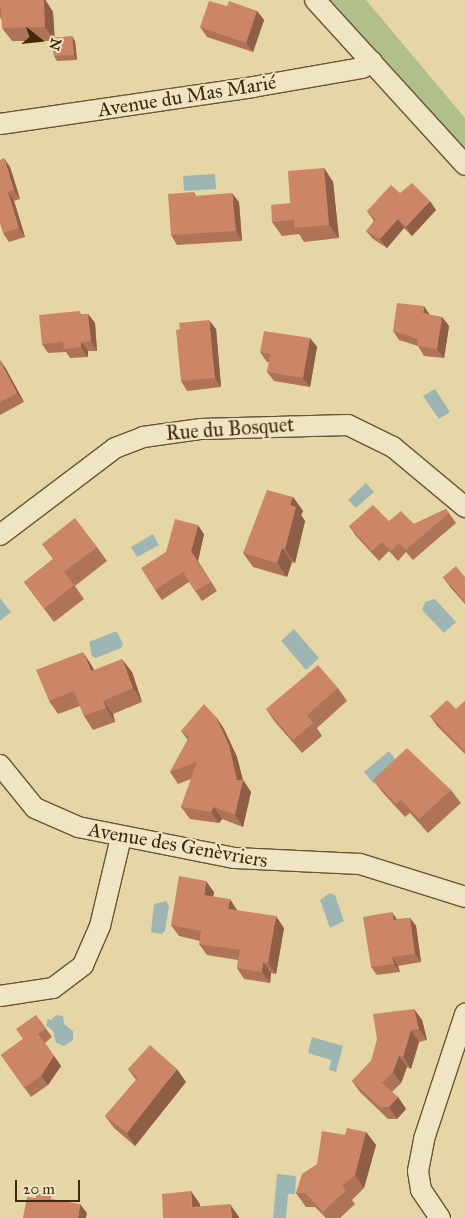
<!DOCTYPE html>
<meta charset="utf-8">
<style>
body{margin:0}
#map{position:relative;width:465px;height:1218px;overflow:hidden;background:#e7d6a5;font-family:"IM FELL Great Primer",serif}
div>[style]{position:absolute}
.green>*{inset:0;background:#b1bf8a}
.water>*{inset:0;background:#9db6b3}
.roads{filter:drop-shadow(1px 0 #6a5431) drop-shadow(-1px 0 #6a5431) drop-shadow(0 1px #6a5431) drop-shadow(0 -1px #6a5431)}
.minor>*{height:20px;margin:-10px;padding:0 10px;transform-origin:10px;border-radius:10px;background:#efe4c4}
.wall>*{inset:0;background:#af7358}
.shaded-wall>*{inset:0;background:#8f5e47}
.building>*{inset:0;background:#cc8666}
span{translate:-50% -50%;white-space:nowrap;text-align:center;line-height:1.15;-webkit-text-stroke:4px #efe4c4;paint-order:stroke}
.street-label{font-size:20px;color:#41280a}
.north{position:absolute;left:15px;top:15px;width:50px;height:50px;-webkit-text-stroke:4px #efe4c4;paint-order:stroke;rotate:106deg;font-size:14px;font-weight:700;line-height:20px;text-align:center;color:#41280a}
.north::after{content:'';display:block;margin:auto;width:18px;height:22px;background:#41280a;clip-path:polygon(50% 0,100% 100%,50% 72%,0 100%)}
.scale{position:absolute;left:15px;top:1180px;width:65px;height:22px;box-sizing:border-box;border:2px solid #41280a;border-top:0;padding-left:6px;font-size:15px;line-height:18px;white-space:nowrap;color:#41280a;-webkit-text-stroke:4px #efe4c4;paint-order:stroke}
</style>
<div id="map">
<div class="green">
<i style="clip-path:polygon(329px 0,366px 0,465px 118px,465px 151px)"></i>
</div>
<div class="water">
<i style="clip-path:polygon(215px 174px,216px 189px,184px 191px,183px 176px)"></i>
<i style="clip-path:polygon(435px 389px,450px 412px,439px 419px,423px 396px)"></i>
<i style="clip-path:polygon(366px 483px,374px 492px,356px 508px,348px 500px)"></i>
<i style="clip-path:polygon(153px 534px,159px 545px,137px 557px,131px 547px)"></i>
<i style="clip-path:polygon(0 598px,11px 612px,0 621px)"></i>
<i style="clip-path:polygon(435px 599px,456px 622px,444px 633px,422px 610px,425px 602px)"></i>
<i style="clip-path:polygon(294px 629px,319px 658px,306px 670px,281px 641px)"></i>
<i style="clip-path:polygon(114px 632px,117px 632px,123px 644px,121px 648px,96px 658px,92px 656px,89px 642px)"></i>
<i style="clip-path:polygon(389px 751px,399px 764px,374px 784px,364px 772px)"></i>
<i style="clip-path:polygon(330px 893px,335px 895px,344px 921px,330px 928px,320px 900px)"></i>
<i style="clip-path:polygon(166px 901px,169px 906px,165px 931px,162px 934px,151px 932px,154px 904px)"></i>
<i style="clip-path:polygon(56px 1015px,63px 1016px,64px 1024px,73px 1031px,73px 1040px,64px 1046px,56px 1043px,53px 1031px,46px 1025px,48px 1019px,51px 1020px)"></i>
<i style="clip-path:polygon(312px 1037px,343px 1046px,336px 1072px,329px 1070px,331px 1060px,308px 1053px)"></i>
<i style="clip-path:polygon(277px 1174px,296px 1176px,295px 1194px,288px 1194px,286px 1218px,273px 1218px)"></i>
</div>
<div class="roads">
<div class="minor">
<i style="left:315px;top:0;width:223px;rotate:47.7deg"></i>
<i style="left:0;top:124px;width:256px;rotate:-8.3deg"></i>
<i style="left:253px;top:87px;width:111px;rotate:-9.9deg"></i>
<i style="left:362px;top:68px;width:12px;rotate:-35deg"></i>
<i style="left:0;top:535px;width:144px;rotate:-37.1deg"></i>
<i style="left:115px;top:448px;width:30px;rotate:-21deg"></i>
<i style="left:143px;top:437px;width:59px;rotate:-7.9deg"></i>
<i style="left:201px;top:429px;width:147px;rotate:-1.6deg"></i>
<i style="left:348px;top:425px;width:50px;rotate:26.1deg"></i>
<i style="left:393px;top:447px;width:94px;rotate:39.8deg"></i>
<i style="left:0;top:765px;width:55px;rotate:50.9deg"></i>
<i style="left:35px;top:808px;width:47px;rotate:23.8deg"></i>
<i style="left:78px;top:827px;width:160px;rotate:11.2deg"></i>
<i style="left:235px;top:858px;width:125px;rotate:2.7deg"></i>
<i style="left:360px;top:864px;width:110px;rotate:17.4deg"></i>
<i style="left:0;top:996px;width:54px;rotate:-8.6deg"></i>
<i style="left:53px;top:988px;width:38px;rotate:-37deg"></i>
<i style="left:83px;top:965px;width:43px;rotate:-66.4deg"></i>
<i style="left:100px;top:926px;width:91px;rotate:-76.7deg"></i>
<i style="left:440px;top:1218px;width:34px;rotate:-124deg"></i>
<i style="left:421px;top:1190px;width:19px;rotate:-99deg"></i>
<i style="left:418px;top:1171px;width:33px;rotate:-79deg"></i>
<i style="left:424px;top:1139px;width:132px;rotate:-71.8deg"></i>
</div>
</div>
<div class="wall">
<i style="clip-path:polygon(0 0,46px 0,46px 1px,53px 12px,54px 37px,75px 41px,77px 60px,57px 61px,54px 56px,52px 41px,12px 41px,2px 28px,2px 20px,0 17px)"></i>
<i style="clip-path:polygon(227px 6px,257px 11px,264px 20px,253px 52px,207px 37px,200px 27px)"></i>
<i style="clip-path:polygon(10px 167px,20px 199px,14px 201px,25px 237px,9px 242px,3px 233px)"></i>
<i style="clip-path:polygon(324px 168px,333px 182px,339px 238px,304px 242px,299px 234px,282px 236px,272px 222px)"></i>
<i style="clip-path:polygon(194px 192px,196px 196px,239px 202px,242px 241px,177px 245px,171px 235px)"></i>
<i style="clip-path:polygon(400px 193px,436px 210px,412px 236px,404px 228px,387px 248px,373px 239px,366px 231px,374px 221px,367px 211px)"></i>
<i style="clip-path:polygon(79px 311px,81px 314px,88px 314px,95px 323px,97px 351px,88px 351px,88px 357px,70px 358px,66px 352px,48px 353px,42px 344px)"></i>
<i style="clip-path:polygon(429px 315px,442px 317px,449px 326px,444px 358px,424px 356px,418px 346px,399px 340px,393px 331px)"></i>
<i style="clip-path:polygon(216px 329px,221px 387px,187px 391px,181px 381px)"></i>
<i style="clip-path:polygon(310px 338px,317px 347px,310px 387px,274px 381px,267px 372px,269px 362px,267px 362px,260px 352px)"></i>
<i style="clip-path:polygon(0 360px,6px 369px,24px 402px,0 415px)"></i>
<i style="clip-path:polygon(293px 497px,303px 511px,301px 515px,305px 521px,295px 563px,292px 562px,287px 577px,253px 567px,243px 553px)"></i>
<i style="clip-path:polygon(446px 509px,456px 523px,413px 560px,406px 552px,398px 561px,389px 551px,379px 561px,356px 536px,349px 526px,389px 521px,414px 524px)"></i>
<i style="clip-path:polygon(204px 534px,198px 561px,217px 591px,202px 601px,189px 582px,162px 600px,155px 590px)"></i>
<i style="clip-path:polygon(42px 544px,97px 547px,107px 561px,75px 586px,84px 599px,54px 622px,24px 582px,53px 559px)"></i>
<i style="clip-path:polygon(443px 577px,465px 577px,465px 604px,450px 587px)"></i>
<i style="clip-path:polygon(92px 666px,94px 670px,132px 672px,142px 702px,113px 714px,115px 722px,93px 730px,84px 716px,80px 706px,58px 714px,49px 701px)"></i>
<i style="clip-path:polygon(338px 688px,347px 701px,317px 728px,322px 736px,302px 753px,275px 722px,266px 709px)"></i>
<i style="clip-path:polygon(465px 701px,465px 754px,437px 726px,430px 716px,456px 709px)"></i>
<i style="clip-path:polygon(216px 717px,224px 729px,237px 757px,243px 780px,251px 792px,243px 827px,222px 819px,219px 823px,190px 819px,181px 807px,191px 779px,178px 784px,170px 772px,188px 740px,181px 731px)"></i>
<i style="clip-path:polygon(373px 780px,451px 790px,461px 803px,428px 833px,410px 813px,405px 817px,383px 793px)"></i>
<i style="clip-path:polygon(214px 892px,213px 897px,237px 910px,284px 928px,276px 974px,271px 973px,270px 983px,244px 979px,237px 968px,238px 960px,207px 955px,199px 944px,200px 941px,179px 936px,171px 925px)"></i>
<i style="clip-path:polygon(410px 918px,416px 926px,421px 962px,398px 966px,400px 972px,377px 975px,371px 967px,397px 919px)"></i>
<i style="clip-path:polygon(414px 1009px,422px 1020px,427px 1040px,419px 1042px,411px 1069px,407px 1067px,401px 1083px,392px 1092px,398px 1097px,406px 1109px,397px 1119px,388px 1119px,360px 1092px,352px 1081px,371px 1061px)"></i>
<i style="clip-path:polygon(36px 1015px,52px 1037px,45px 1043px,61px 1066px,48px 1085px,31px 1097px,1px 1055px,23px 1039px)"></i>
<i style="clip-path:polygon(128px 1069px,186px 1082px,135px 1146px,114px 1128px,105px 1116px,136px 1080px)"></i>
<i style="clip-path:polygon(366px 1132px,376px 1145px,364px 1188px,352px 1200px,355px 1204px,340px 1218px,326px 1218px,315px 1207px,306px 1207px,296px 1193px,317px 1164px,345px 1135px)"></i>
</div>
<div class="shaded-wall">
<i style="clip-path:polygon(38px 0,46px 0,46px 1px,53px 12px,55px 41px,45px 27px)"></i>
<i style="clip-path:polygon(257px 11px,264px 20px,253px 52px,246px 43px)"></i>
<i style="clip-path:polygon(72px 36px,75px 41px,77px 60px,74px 55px)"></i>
<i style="clip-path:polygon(4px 158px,10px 167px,20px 199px,14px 190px)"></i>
<i style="clip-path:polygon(324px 168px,333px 182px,339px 238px,329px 225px)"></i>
<i style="clip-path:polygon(8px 192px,14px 201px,25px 237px,19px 228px)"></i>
<i style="clip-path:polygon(232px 193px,239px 202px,242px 241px,236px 231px)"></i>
<i style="clip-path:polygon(430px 201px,436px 210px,412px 236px,406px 227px)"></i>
<i style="clip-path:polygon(398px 219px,404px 228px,387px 248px,380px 239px)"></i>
<i style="clip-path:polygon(424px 306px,430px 315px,423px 313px)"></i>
<i style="clip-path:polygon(88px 314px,95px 323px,97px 351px,91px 341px)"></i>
<i style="clip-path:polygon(442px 317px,449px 326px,444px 358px,437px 349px)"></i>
<i style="clip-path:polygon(209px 320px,216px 329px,221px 387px,215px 378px)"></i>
<i style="clip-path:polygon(310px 338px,317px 347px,310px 387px,303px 378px)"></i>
<i style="clip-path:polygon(81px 342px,88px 351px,88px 357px,81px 347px)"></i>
<i style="clip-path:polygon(0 360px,6px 369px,24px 402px,17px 393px)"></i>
<i style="clip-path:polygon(293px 497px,303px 511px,301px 515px,305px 521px,295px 563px,285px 549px,290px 505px)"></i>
<i style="clip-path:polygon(198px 525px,204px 534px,198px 561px,217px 591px,191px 551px)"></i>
<i style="clip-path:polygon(282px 548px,292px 562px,287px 577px,277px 563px)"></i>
<i style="clip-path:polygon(83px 652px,92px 666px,101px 684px,91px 671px)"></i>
<i style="clip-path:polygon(122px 659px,132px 672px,142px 702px,133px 688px)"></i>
<i style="clip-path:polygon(103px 701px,113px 714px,115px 722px,106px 708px)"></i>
<i style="clip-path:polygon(216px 717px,224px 729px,237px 757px,243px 781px,243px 780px,251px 792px,243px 827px,235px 815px,237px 780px)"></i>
<i style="clip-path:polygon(214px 807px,222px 819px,219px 823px,211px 812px)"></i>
<i style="clip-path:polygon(206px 881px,214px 892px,211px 906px,204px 895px)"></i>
<i style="clip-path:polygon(230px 899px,237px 910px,228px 909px)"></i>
<i style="clip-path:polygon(392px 912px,398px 921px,393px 920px)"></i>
<i style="clip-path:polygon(276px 916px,284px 928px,276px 974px,268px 963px)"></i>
<i style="clip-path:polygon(410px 918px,416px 926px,421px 962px,415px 954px)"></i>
<i style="clip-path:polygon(392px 957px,398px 966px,400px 972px,394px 964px)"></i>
<i style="clip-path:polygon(263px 962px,271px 973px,270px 983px,262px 972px)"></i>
<i style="clip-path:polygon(414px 1009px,422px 1020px,427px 1040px,419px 1029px)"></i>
<i style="clip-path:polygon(411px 1030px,419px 1042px,411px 1069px,403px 1057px)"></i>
<i style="clip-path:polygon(54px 1056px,61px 1066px,48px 1085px,41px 1076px)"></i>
<i style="clip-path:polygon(399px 1056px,407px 1067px,401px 1083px,393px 1072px)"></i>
<i style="clip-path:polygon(177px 1069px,186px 1082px,135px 1146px,127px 1133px)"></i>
<i style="clip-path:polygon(398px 1097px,406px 1109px,397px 1119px,389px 1107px)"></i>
<i style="clip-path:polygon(366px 1132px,376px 1145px,364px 1188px,355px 1175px)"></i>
<i style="clip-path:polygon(191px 1191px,200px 1204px,201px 1218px,192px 1207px)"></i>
<i style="clip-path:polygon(80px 1204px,87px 1213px,86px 1218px,78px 1218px)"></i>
<i style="clip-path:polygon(230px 1204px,239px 1217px,239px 1218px,232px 1218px)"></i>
</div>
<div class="building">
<i style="clip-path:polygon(0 0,44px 0,45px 27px,2px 28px,1px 7px,0 7px)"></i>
<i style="clip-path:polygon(209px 1px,227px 6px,229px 1px,257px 11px,246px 43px,200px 27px)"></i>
<i style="clip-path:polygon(72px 36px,74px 55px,54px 56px,52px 38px)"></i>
<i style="clip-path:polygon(4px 158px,14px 190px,8px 192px,19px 228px,3px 233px,0 223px,0 160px)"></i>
<i style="clip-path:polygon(324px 168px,329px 225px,294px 228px,294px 220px,272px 222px,271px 205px,290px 203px,288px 171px)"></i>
<i style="clip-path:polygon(412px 183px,430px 201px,406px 227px,398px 219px,380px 239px,366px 231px,376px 220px,367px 211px,391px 185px,400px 193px)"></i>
<i style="clip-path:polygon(194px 192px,194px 196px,232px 193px,236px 231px,171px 235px,168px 194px)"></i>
<i style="clip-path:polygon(397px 303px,424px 306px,423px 313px,442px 317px,437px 349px,418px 346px,418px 339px,393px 331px)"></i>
<i style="clip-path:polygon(79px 311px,80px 314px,88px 314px,91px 341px,81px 342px,81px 347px,64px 349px,63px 342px,42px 344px,39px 315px)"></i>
<i style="clip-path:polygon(209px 320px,215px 378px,181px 381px,176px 330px,180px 329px,179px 323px)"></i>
<i style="clip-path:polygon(264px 331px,310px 338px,303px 378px,267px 372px,270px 354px,260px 352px)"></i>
<i style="clip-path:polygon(0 361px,17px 393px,0 402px)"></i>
<i style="clip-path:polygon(267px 490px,293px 497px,290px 505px,296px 507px,285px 549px,282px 548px,277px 563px,243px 553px)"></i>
<i style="clip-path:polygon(373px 505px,389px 521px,401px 511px,414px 524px,446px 509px,449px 513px,406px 550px,399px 543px,391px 551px,382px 542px,372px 551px,349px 526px)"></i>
<i style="clip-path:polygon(75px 518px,97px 547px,64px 572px,74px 585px,44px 609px,24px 582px,54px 559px,42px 544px)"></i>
<i style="clip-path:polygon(175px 519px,198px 525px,191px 551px,211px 582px,195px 591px,183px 572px,155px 590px,141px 568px,166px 552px)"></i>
<i style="clip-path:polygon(456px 566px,465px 577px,465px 602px,443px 577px)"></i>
<i style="clip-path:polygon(83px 652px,91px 671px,122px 659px,133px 688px,103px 701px,106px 708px,84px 716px,74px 691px,49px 701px,36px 670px)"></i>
<i style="clip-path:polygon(318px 665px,338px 688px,307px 715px,313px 723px,293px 740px,266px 709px)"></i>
<i style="clip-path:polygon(447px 700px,456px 709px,465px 701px,465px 751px,430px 716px)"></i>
<i style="clip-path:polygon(204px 704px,216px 717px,229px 745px,237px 780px,243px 780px,235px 815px,214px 807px,211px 812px,181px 807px,197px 762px,170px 772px,189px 737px,181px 731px)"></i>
<i style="clip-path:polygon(407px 748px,451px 790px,419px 819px,401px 800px,396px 804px,373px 780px)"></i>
<i style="clip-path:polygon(179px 876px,206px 881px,204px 895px,230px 899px,228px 909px,276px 916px,268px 963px,263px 962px,262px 972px,237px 968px,240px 950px,199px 944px,201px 931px,171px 925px)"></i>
<i style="clip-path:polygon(392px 912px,393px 920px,410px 918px,415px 954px,392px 957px,394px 964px,371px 967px,363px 917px)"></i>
<i style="clip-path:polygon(414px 1009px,419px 1029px,411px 1030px,403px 1057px,399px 1056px,393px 1072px,382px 1083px,398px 1097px,389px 1107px,380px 1107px,352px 1081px,371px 1061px,377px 1039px,373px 1014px)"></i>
<i style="clip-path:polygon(36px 1015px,46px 1028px,38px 1034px,54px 1056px,41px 1076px,24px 1088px,1px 1055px,23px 1039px,16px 1029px)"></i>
<i style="clip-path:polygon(150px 1045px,177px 1069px,127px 1133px,105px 1116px,138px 1078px,128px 1069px)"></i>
<i style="clip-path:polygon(347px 1128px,366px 1132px,355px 1175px,342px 1186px,346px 1190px,323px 1212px,305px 1193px,296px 1193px,302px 1174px,317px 1164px,322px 1131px,345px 1135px)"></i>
<i style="clip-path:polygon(191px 1191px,192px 1207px,230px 1204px,232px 1218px,163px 1218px,162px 1194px)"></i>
<i style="clip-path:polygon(36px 1193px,51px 1196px,51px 1199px,80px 1204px,78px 1218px,23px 1218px,27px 1197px,36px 1198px)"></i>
</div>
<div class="street-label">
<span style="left:187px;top:96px;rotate:-9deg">Avenue du Mas Marié</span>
<span style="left:230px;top:429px;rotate:-4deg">Rue du Bosquet</span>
<span style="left:178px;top:845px;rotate:10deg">Avenue des Genèvriers</span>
</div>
<div class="north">N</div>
<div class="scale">20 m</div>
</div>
